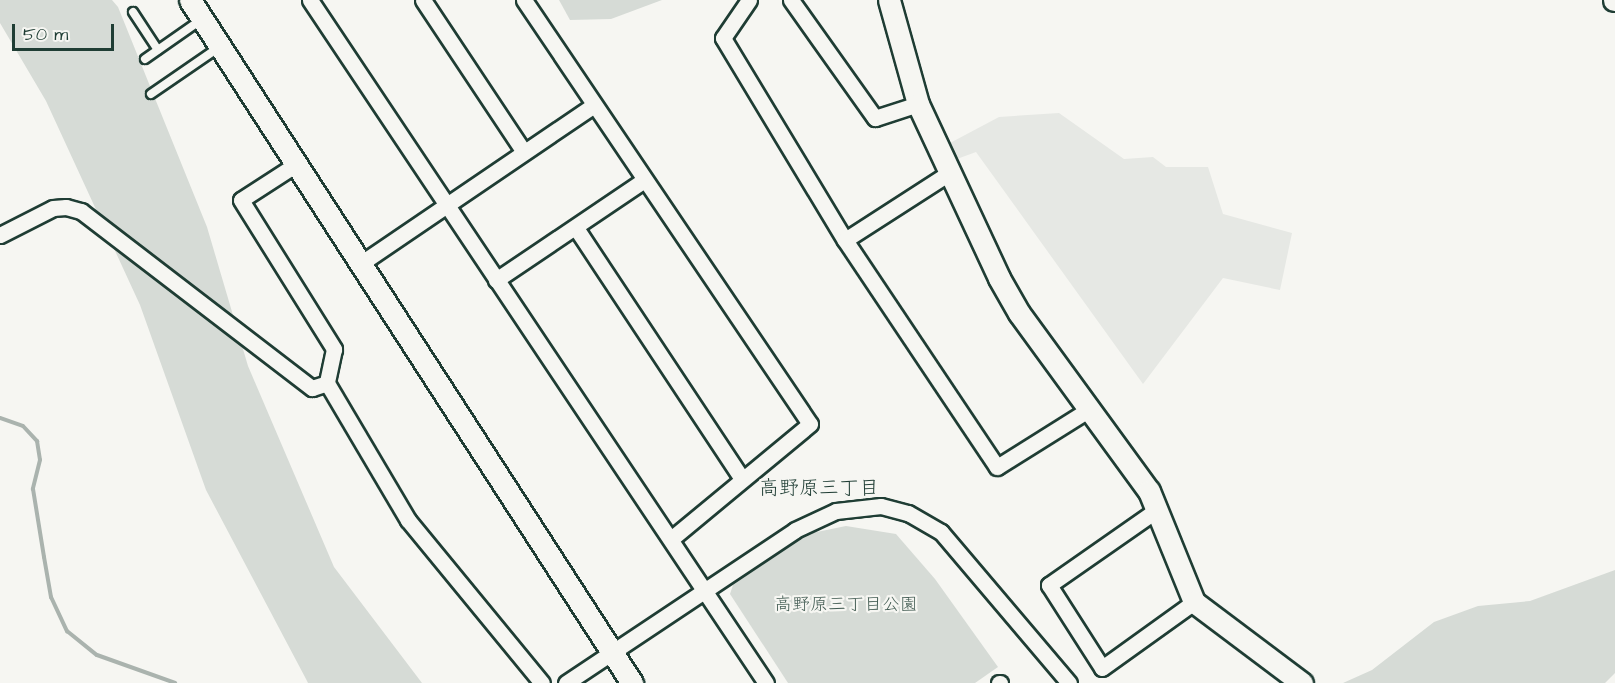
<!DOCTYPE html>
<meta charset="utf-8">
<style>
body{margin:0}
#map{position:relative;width:1615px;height:683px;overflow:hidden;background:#f6f6f2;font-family:"Architects Daughter","Klee One",sans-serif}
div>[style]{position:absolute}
.built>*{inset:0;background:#e6e8e4}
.green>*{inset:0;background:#d6dbd6}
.stream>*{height:4px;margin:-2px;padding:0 2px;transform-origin:2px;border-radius:2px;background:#aab3ae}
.roads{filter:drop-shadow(2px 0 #1f3d34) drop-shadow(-2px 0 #1f3d34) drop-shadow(0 2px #1f3d34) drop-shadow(0 -2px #1f3d34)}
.lane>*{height:8px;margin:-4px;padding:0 4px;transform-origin:4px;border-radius:4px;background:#f6f6f2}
.street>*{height:15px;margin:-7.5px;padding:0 7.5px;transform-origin:7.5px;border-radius:7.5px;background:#f6f6f2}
.secondary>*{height:21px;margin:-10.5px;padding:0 10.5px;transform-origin:10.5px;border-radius:10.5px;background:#f6f6f2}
span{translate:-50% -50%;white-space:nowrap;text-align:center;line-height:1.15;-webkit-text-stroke:4.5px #f6f6f2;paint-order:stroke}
.park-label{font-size:18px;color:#445d54}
.neighbourhood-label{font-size:20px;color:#1f3d34}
.scale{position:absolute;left:12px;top:24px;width:102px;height:27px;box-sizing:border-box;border:3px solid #1f3d34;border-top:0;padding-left:8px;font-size:18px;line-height:21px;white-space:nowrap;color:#1f3d34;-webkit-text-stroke:4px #f6f6f2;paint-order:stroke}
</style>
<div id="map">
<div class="built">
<i style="clip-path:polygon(1059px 113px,1124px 159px,1153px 157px,1166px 167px,1208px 167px,1223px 214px,1292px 233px,1280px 290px,1223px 278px,1143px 384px,976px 152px,957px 159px,950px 143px,999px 117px)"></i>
</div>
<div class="green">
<i style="clip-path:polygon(0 0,112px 0,118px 7px,207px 227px,248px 366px,334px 567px,422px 683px,308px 683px,306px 679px,206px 490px,140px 305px,46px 101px,0 23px)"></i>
<i style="clip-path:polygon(559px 0,662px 0,611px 19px,570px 20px)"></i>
<i style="clip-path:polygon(846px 526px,896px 534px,935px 579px,998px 667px,975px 683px,788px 683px,730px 594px,733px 585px,807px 534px)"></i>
<i style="clip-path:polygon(1615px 570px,1615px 673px,1605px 683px,1343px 683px,1372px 670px,1434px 622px,1478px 606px,1530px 601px)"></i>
</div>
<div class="stream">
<i style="left:0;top:418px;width:24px;rotate:19deg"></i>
<i style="left:23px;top:426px;width:21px;rotate:47deg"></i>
<i style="left:37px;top:441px;width:19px;rotate:81deg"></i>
<i style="left:40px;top:460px;width:30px;rotate:104deg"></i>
<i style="left:33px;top:489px;width:69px;rotate:80.8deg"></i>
<i style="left:44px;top:557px;width:41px;rotate:80.1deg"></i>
<i style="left:51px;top:597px;width:38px;rotate:65deg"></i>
<i style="left:67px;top:631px;width:38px;rotate:39deg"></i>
<i style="left:97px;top:655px;width:83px;rotate:19.7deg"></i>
</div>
<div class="roads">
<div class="lane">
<i style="left:133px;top:12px;width:45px;rotate:56.7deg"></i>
<i style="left:145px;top:59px;width:68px;rotate:-34.9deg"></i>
<i style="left:151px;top:94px;width:81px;rotate:-34.5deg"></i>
</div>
<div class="street">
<i style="left:310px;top:0;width:821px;rotate:56.27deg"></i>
<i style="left:423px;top:0;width:182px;rotate:56.4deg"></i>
<i style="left:524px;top:0;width:511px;rotate:56deg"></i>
<i style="left:810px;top:424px;width:179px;rotate:140.4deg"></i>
<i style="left:749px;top:0;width:46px;rotate:124.4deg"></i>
<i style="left:723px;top:38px;width:236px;rotate:58.9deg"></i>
<i style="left:845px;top:240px;width:273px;rotate:56.2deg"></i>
<i style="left:997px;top:467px;width:111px;rotate:-32.1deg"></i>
<i style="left:791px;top:0;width:145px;rotate:54.6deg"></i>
<i style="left:875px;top:118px;width:45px;rotate:-18deg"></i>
<i style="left:295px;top:165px;width:64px;rotate:147.1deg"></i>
<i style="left:241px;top:200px;width:176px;rotate:58deg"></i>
<i style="left:334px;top:349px;width:35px;rotate:102deg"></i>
<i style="left:327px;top:383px;width:159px;rotate:59.4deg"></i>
<i style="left:408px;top:520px;width:211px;rotate:50.6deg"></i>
<i style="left:576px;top:228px;width:301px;rotate:56.5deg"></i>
<i style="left:0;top:235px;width:59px;rotate:-27deg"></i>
<i style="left:53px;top:208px;width:13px;rotate:-4deg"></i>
<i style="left:66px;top:207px;width:16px;rotate:15deg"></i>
<i style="left:81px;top:211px;width:291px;rotate:37.5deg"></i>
<i style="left:312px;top:388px;width:16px;rotate:-18deg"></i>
<i style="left:845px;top:240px;width:124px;rotate:-32.8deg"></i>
<i style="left:360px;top:264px;width:283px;rotate:-34.2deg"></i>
<i style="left:496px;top:280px;width:177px;rotate:-34deg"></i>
<i style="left:1158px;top:509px;width:133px;rotate:145.1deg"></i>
<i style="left:1049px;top:585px;width:98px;rotate:57.4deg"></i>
<i style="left:1102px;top:668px;width:113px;rotate:-35.7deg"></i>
<i style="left:566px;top:683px;width:275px;rotate:-33.7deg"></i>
<i style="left:795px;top:530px;width:45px;rotate:-24.9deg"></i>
<i style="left:836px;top:511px;width:45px;rotate:-6.3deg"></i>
<i style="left:881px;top:506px;width:28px;rotate:15deg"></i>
<i style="left:908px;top:513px;width:38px;rotate:30deg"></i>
<i style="left:941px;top:532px;width:198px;rotate:49.7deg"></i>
<i style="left:999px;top:683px;width:1px"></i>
</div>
<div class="secondary">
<i style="left:190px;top:0;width:814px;rotate:57.09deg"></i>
<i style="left:889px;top:0;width:108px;rotate:74.4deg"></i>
<i style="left:918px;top:104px;width:192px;rotate:65deg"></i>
<i style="left:999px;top:278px;width:40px;rotate:60.3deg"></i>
<i style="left:1019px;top:313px;width:220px;rotate:53.9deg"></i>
<i style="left:1149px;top:491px;width:120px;rotate:67.9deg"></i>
<i style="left:1194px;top:602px;width:135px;rotate:36.9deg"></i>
<i style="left:1614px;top:0;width:1px"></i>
</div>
</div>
<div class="park-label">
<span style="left:846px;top:605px">高野原三丁目公園</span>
</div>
<div class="neighbourhood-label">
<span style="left:819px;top:488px">高野原三丁目</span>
</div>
<div class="scale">50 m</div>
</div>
